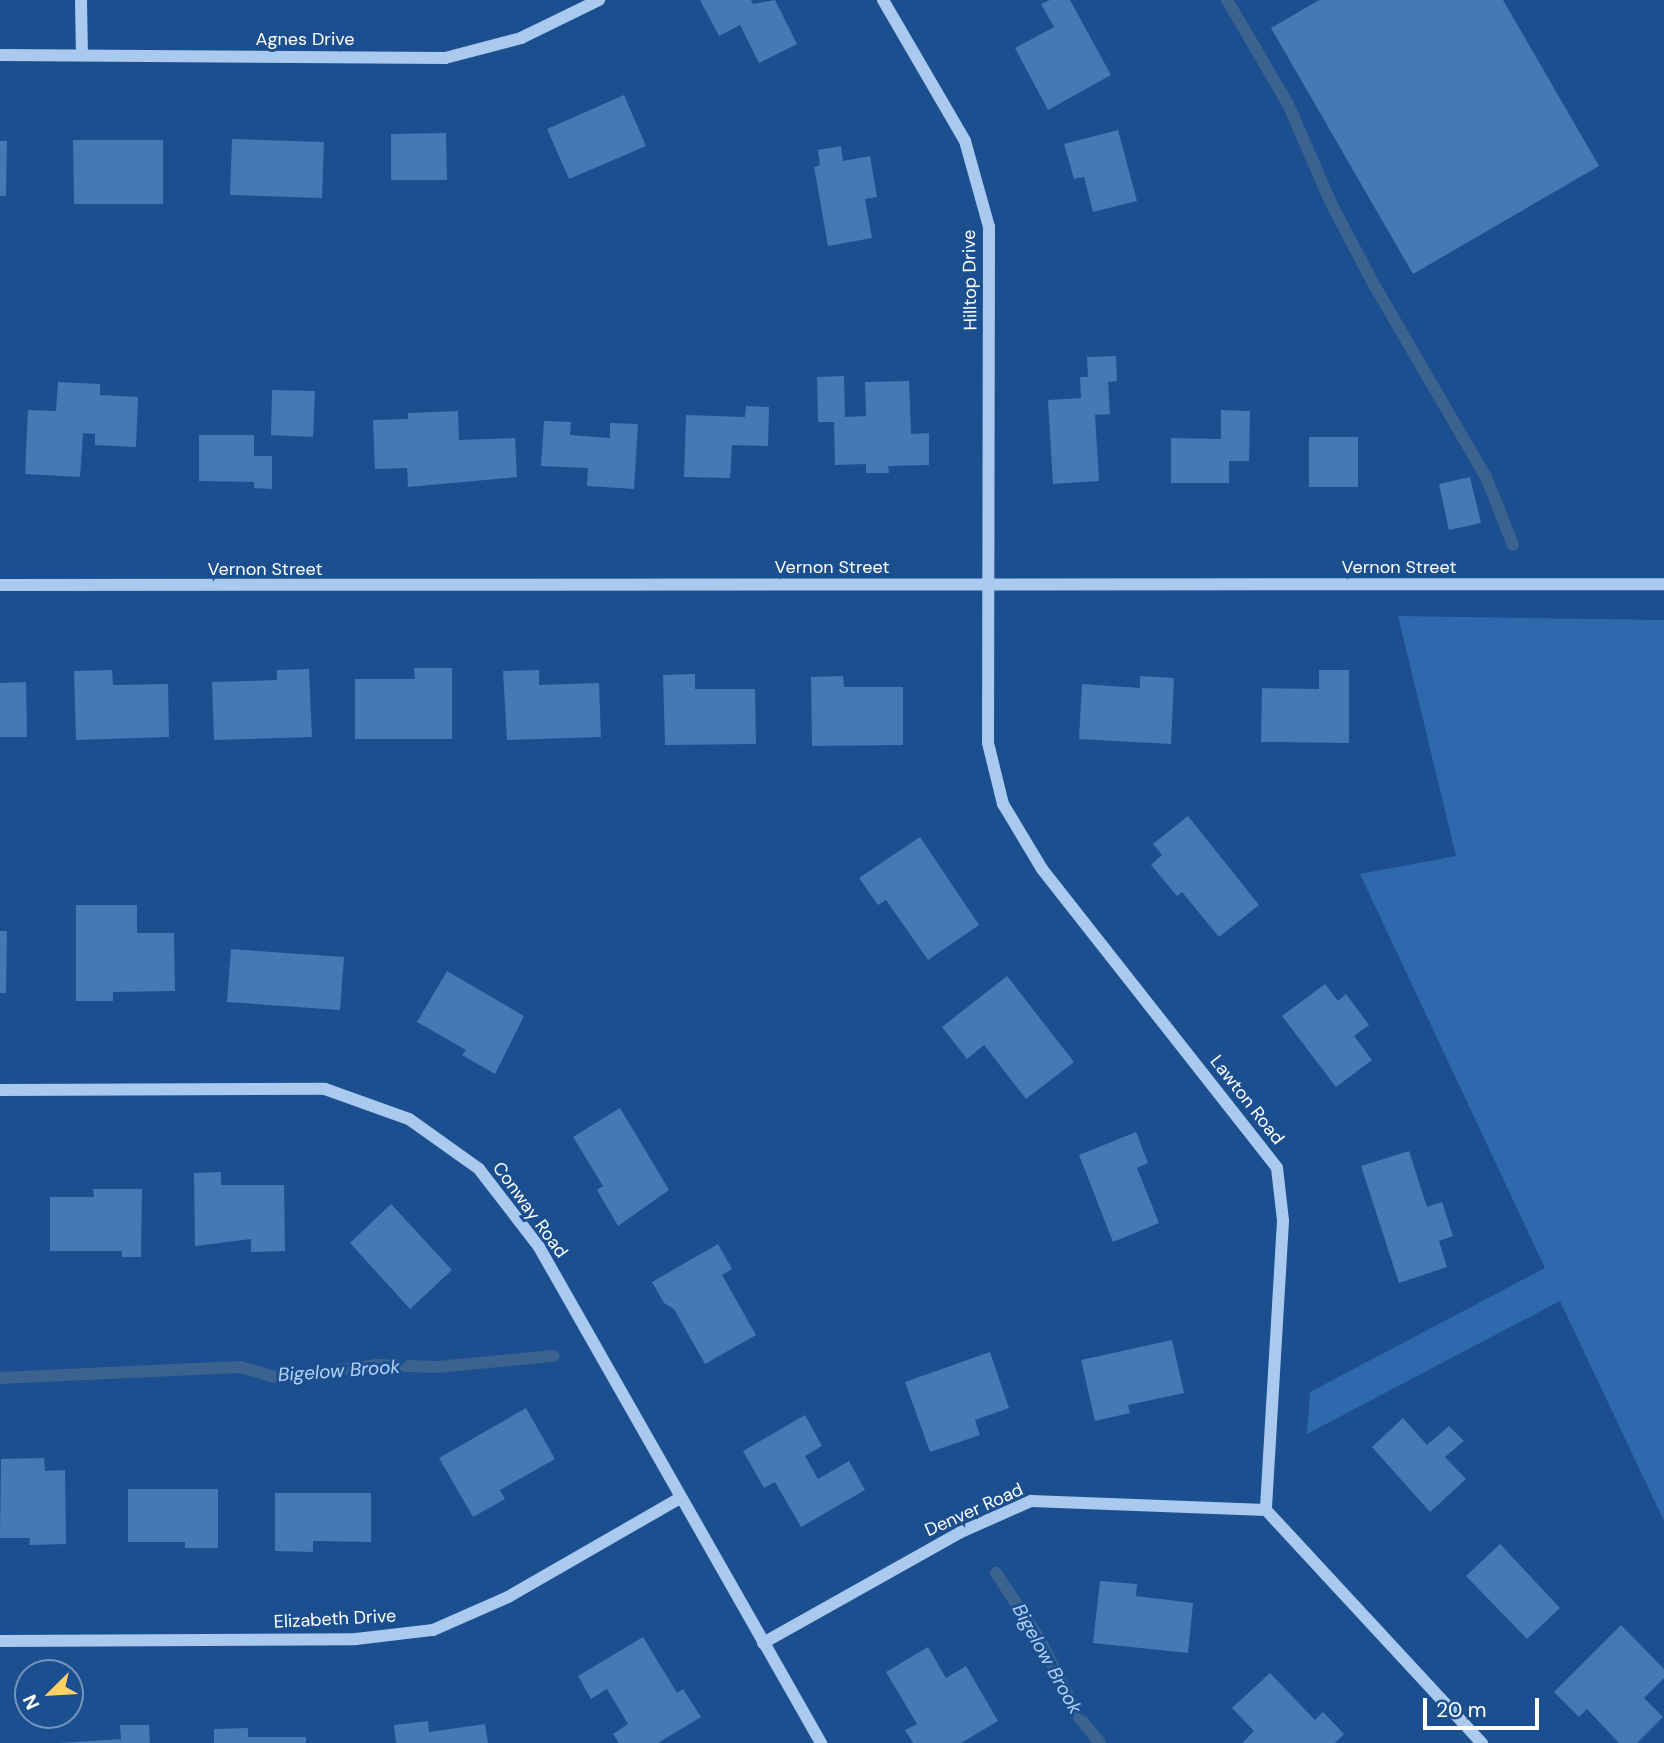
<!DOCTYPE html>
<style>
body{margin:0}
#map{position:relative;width:1664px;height:1743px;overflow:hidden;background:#1b4f8f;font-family:"DM Sans",sans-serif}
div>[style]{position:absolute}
.green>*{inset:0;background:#2e69ad}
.stream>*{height:12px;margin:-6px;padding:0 6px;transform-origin:6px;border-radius:6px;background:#3c6290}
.building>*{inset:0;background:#4478b7}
.minor>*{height:12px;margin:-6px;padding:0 6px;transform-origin:6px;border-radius:6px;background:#a9c9ee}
span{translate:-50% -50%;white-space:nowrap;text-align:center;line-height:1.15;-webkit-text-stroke:6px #1b4f8f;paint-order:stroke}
.street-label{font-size:18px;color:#fff}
.water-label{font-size:19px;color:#b5d3f5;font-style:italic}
.north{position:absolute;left:14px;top:1659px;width:70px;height:70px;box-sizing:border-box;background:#1b4f8f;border:2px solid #7695bc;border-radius:50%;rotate:246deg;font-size:19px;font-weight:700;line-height:28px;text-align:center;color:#fff}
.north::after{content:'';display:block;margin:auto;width:24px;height:32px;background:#ffd166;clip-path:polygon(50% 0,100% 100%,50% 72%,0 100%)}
.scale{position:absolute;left:1423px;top:1698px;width:116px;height:32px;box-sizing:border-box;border:4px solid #fff;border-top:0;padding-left:9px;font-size:21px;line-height:24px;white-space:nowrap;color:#fff;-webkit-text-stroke:5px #1b4f8f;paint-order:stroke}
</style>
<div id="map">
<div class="green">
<i style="clip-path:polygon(1398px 616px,1664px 620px,1664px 1521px,1560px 1301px,1307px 1434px,1310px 1392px,1545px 1268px,1360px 874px,1456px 856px)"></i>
</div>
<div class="stream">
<i style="left:1227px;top:0;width:121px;rotate:59.6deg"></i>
<i style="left:1288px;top:104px;width:108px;rotate:66.5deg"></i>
<i style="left:1331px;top:203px;width:90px;rotate:62.3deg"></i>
<i style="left:1373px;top:283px;width:225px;rotate:59.8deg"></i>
<i style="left:1486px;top:477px;width:73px;rotate:68.3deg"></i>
<i style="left:0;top:1378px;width:240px;rotate:-2.6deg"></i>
<i style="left:240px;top:1367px;width:41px;rotate:15.8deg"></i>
<i style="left:279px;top:1378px;width:99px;rotate:-7.6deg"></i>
<i style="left:377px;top:1365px;width:61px;rotate:1.9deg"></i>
<i style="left:438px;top:1367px;width:116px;rotate:-5.5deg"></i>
<i style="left:996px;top:1573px;width:78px;rotate:56.5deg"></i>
<i style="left:1039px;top:1638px;width:89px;rotate:63.1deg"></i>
<i style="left:1079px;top:1717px;width:33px;rotate:51deg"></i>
</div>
<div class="building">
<i style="clip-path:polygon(700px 0,751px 0,753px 4px,775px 0,797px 44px,759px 63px,740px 25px,719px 36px)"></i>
<i style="clip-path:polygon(1050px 0,1070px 0,1111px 75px,1048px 110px,1015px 48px,1054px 27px,1041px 4px)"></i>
<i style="clip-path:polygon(1319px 0,1503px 0,1599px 166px,1413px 274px,1271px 28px)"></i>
<i style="clip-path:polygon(624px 95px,646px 146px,569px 179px,547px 129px)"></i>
<i style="clip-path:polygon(1118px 130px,1137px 201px,1093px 212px,1084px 177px,1074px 179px,1064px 144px)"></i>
<i style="clip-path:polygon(446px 133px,447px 180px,391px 180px,391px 134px)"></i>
<i style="clip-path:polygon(232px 139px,324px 142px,322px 198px,230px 195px)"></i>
<i style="clip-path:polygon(73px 140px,163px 140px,163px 204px,74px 204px)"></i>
<i style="clip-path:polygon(0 141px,7px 141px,6px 196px,0 196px)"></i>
<i style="clip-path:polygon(841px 146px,843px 161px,870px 156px,877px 197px,865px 199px,872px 238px,828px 246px,814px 167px,820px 165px,818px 150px)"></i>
<i style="clip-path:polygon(1116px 356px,1117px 381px,1108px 382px,1110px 414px,1095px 415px,1099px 481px,1053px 484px,1048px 400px,1081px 398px,1080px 377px,1088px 377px,1087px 357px)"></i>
<i style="clip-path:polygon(844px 376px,845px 417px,866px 416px,865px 382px,909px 381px,911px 434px,929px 433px,929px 465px,888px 466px,889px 473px,866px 473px,866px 464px,835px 465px,834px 422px,818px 422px,817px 377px)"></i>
<i style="clip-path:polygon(58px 382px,100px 384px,100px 395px,138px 397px,136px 447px,95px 445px,95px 434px,83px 433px,80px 477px,25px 474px,28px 410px,56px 411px)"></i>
<i style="clip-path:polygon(272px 390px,315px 391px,313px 437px,271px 435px)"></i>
<i style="clip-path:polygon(746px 406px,769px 407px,768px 446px,732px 445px,730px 478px,684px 477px,686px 415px,745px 417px)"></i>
<i style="clip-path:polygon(1221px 410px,1250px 411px,1249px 461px,1229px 461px,1229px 483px,1171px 483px,1171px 438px,1221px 439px)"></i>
<i style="clip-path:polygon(458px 411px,459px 440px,515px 438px,517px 477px,408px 487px,407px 468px,375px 469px,373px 420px,408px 419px,408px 413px)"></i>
<i style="clip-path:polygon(544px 421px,571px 422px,570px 435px,610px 438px,610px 423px,638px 424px,634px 489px,587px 486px,588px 468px,541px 466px)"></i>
<i style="clip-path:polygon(199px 435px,254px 435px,254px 456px,272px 456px,272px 489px,254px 488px,254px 482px,199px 481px)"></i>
<i style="clip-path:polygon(1309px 437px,1358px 437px,1358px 487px,1309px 487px)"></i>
<i style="clip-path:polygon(1470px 477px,1481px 523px,1449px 530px,1439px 484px)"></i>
<i style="clip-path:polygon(414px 668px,452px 668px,452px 739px,355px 739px,355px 679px,415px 679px)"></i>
<i style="clip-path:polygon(309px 669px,312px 737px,214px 740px,212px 682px,277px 680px,277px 670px)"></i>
<i style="clip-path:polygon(112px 670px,113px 685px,168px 684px,169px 737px,76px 740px,74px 671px)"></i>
<i style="clip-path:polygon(539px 670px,539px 685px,599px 683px,601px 737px,507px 740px,503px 671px)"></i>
<i style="clip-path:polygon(1319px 670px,1349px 670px,1349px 743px,1261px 742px,1262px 688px,1319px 689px)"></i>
<i style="clip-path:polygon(695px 674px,695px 689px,755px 689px,756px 744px,665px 745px,663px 675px)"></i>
<i style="clip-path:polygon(843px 676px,844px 687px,903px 687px,903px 745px,812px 746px,811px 677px)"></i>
<i style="clip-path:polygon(1140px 676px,1174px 678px,1171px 744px,1079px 739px,1082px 684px,1140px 688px)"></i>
<i style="clip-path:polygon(26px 682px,27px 737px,0 737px,0 683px)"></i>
<i style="clip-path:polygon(1188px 816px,1259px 905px,1219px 937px,1182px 892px,1177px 896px,1151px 865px,1162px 855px,1153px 844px)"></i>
<i style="clip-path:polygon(920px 837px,979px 925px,928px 960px,886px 900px,878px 905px,859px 878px)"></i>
<i style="clip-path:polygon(76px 905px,137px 905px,137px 933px,174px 933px,175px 991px,113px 992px,113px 1001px,76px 1001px)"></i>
<i style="clip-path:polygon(0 931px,7px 931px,6px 993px,0 993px)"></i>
<i style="clip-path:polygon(231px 949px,344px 957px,340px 1010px,227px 1002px)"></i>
<i style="clip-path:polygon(447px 971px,524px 1016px,495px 1074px,462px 1055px,466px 1050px,417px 1022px)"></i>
<i style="clip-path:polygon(1007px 976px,1074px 1062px,1026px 1099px,984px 1045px,967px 1059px,942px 1027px)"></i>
<i style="clip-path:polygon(1325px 984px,1338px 1001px,1346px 994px,1369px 1025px,1354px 1036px,1372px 1060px,1336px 1087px,1282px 1016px)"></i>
<i style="clip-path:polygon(620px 1108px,669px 1190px,618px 1226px,597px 1190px,603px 1186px,573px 1137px)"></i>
<i style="clip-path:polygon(1136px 1132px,1148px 1163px,1137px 1168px,1159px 1223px,1113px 1242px,1079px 1155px)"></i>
<i style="clip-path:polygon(1409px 1151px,1427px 1207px,1442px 1202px,1453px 1236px,1439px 1241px,1447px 1267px,1399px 1283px,1361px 1166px)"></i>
<i style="clip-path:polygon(221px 1172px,221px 1185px,284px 1185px,285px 1251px,251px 1252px,251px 1239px,195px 1246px,194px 1173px)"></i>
<i style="clip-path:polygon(93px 1189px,142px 1189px,141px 1257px,122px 1257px,122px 1251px,50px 1251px,50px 1197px,94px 1197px)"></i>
<i style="clip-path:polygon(391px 1204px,452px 1270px,410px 1309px,350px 1243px)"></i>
<i style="clip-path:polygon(718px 1244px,732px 1269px,722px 1275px,756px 1335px,705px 1364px,674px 1309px,664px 1303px,652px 1282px)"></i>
<i style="clip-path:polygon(1172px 1340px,1184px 1393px,1128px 1405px,1130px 1413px,1095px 1421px,1081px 1360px)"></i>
<i style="clip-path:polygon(990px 1352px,1009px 1408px,975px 1420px,980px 1435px,930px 1452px,905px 1382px)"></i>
<i style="clip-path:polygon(526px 1408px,555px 1459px,500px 1490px,505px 1499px,473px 1517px,439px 1458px)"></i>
<i style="clip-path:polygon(805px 1415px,822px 1446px,805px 1456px,818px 1479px,849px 1461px,865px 1490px,801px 1527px,775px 1482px,764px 1488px,743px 1451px)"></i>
<i style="clip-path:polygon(1403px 1418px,1427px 1445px,1449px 1426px,1464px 1441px,1445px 1457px,1466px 1479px,1430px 1512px,1372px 1447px)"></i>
<i style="clip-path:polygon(44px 1458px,45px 1471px,65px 1470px,66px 1544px,29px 1545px,30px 1538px,0 1538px,1px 1459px)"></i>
<i style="clip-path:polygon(128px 1489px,218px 1489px,218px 1548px,185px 1548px,185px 1542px,128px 1542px)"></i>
<i style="clip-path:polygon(275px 1493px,371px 1493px,371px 1542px,313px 1541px,313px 1552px,275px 1551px)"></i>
<i style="clip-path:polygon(1500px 1544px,1560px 1608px,1527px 1639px,1466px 1576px)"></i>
<i style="clip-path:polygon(1100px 1581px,1137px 1584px,1136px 1596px,1193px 1603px,1188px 1653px,1093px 1643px)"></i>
<i style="clip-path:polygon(1621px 1625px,1664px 1669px,1664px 1678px,1644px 1698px,1663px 1717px,1637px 1743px,1619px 1743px,1587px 1709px,1579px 1717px,1554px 1692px)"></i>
<i style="clip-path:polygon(643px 1637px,677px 1693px,683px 1689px,701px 1717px,658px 1743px,619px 1743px,613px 1734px,628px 1724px,607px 1689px,591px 1699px,578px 1676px)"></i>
<i style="clip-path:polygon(928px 1647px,946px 1678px,966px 1666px,998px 1721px,961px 1743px,913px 1743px,905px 1730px,917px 1724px,886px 1672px)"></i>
<i style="clip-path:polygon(1270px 1673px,1315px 1720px,1323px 1712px,1344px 1734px,1335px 1743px,1242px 1743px,1254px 1731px,1232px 1708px)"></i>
<i style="clip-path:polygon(428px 1721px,429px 1732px,485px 1724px,488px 1743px,396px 1743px,394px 1725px)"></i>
<i style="clip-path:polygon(120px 1725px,149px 1725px,150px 1743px,59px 1743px,121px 1739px)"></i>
<i style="clip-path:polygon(248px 1728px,248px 1737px,306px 1737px,306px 1743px,214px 1743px,214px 1729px)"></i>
</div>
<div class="minor">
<i style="left:81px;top:0;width:55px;rotate:89deg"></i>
<i style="left:883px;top:0;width:163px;rotate:59.8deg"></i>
<i style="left:965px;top:141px;width:89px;rotate:74.4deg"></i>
<i style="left:989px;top:227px;width:516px;rotate:90.11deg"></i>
<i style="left:988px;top:743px;width:63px;rotate:76.2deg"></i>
<i style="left:1003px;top:804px;width:76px;rotate:59deg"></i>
<i style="left:1042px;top:869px;width:380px;rotate:51.8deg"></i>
<i style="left:1277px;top:1168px;width:53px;rotate:83.5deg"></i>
<i style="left:1283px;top:1221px;width:289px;rotate:93.4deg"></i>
<i style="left:1266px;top:1510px;width:318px;rotate:47.2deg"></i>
<i style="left:0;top:55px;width:445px;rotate:0.4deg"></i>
<i style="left:445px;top:58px;width:79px;rotate:-14.7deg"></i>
<i style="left:521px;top:38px;width:87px;rotate:-26deg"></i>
<i style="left:0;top:585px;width:1664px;rotate:-0.03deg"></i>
<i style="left:0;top:1090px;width:325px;rotate:-0.2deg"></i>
<i style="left:325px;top:1089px;width:89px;rotate:19.7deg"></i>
<i style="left:409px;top:1119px;width:86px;rotate:35.5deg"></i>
<i style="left:479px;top:1169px;width:98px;rotate:52.4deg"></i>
<i style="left:539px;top:1247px;width:571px;rotate:60.38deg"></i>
<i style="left:0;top:1641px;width:356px;rotate:-0.3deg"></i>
<i style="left:356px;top:1639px;width:78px;rotate:-6.7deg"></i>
<i style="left:433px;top:1630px;width:82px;rotate:-23.7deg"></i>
<i style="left:508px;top:1597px;width:198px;rotate:-29.9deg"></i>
<i style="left:763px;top:1643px;width:227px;rotate:-29.3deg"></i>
<i style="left:961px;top:1532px;width:77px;rotate:-23.9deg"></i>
<i style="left:1031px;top:1501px;width:235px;rotate:2.2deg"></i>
</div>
<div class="street-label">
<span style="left:305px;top:39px">Agnes Drive</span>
<span style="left:970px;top:280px;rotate:-91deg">Hilltop Drive</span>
<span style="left:832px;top:567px">Vernon Street</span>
<span style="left:1399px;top:567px">Vernon Street</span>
<span style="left:265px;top:569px">Vernon Street</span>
<span style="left:1247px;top:1100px;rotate:52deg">Lawton Road</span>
<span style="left:530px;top:1210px;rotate:54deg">Conway Road</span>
<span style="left:974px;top:1510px;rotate:-24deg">Denver Road</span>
<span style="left:335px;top:1619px;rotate:-3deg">Elizabeth Drive</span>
</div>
<div class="water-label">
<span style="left:339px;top:1371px;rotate:-4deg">Bigelow Brook</span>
<span style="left:1047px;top:1659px;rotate:61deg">Bigelow Brook</span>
</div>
<div class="north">N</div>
<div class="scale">20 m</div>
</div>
